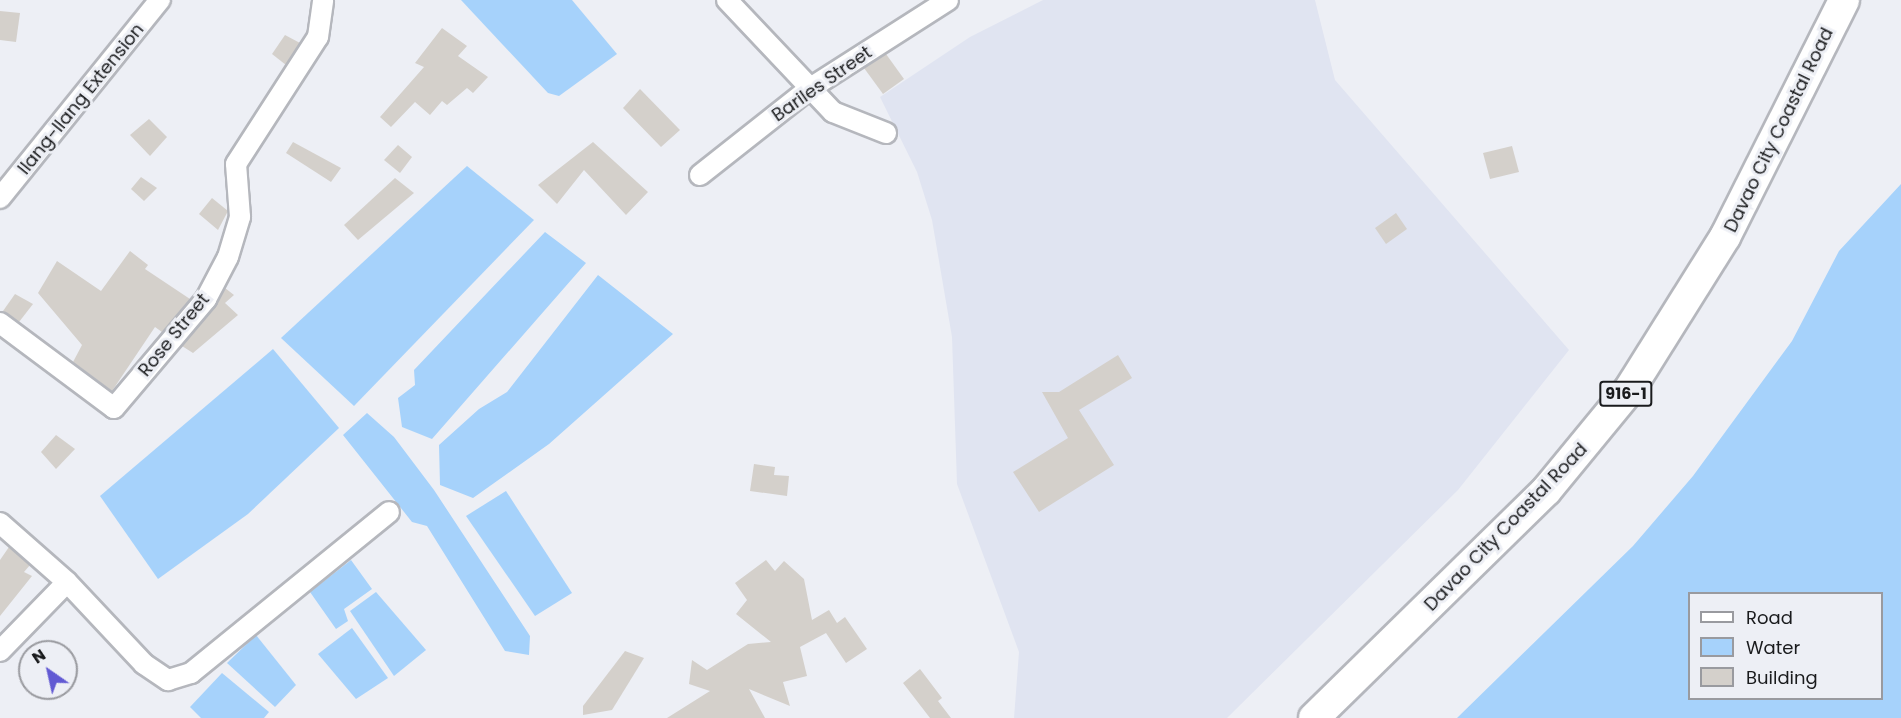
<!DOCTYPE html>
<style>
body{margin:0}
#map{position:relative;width:1901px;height:718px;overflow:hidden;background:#edeff5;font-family:Poppins,sans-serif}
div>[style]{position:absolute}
.built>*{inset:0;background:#e0e4f1}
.water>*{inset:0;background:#a6d2fb}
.building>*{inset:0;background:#d4d0cb}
.roads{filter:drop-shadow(2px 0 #b5b7bd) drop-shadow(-2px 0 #b5b7bd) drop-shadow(0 2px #b5b7bd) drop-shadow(0 -2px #b5b7bd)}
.street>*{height:20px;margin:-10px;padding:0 10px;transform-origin:10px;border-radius:10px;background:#fff}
.primary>*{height:30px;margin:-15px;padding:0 15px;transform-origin:15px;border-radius:15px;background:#fff}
span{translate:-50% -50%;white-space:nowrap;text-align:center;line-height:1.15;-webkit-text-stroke:6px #edeff5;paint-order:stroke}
.shield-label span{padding:2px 4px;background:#edeff5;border:2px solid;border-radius:4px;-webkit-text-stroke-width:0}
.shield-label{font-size:16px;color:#1a1b1d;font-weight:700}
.street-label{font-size:18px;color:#1a1b1d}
.legend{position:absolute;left:1688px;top:592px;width:195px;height:108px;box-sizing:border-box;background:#edeff5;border:2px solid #999a9f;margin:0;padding:8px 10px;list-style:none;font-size:18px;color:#1a1b1d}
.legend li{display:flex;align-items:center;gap:12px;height:30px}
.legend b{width:30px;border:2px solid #999a9f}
.north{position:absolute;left:18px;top:640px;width:60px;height:60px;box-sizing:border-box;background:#edeff5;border:2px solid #999a9f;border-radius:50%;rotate:326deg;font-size:16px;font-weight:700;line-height:24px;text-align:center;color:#1a1b1d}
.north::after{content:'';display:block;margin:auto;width:21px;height:27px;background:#625ad3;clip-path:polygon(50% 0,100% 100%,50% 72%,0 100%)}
</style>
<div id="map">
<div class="built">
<i style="clip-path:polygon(1043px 0,1315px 0,1335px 80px,1569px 350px,1458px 490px,1227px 718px,1014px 718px,1019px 652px,957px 484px,952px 337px,932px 220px,917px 172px,880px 97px,970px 37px)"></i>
</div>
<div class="water">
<i style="clip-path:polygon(461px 0,572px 0,617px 54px,559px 96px,548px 93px)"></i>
<i style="clip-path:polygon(467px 166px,534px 220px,354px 406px,281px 338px)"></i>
<i style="clip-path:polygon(evenodd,1901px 184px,1901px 718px,1457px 718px,1633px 546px,1693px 476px,1792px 341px,1839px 251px,1901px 184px,1690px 594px,1882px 594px,1882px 698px,1690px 698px,1690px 594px)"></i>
<i style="clip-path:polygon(545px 232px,586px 263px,432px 439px,402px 427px,398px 398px,415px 385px,414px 370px)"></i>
<i style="clip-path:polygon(598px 275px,673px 334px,549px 444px,473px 498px,440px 485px,439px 445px,479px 409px,507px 392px)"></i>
<i style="clip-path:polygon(273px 349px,339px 428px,248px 514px,158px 579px,100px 496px)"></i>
<i style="clip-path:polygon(367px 413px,394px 437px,434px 490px,530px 636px,529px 655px,505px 651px,427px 526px,412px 522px,343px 435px)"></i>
<i style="clip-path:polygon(506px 491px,572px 593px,535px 616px,466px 516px)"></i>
<i style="clip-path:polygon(351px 560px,372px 589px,344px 609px,348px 621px,336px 629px,310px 592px)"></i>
<i style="clip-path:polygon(376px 592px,426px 650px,394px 676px,350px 611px)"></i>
<i style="clip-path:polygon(352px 628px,388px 678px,356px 699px,318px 654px)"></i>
<i style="clip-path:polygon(256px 635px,296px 685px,275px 707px,227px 663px)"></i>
<i style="clip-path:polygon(222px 673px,269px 712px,264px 718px,201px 718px,190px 707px)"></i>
</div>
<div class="building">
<i style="clip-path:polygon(0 11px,20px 13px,16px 42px,0 40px)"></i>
<i style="clip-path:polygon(442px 28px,467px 46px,458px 56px,488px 77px,473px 93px,467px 88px,447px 105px,442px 101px,430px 115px,415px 102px,391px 127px,380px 117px,424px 67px,415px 63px)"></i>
<i style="clip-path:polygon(285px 35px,300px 43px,286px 65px,272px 54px)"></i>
<i style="clip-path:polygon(886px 54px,904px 79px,883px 94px,864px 68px)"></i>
<i style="clip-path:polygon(640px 89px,680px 130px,661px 147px,623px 108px)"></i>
<i style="clip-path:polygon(149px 119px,167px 137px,150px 156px,130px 135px)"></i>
<i style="clip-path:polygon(293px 142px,341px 168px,331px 182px,286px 153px)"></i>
<i style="clip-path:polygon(593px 142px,648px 192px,626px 215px,584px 170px,557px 204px,538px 185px)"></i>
<i style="clip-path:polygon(398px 145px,412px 157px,400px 173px,384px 160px)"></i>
<i style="clip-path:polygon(1512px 146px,1519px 172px,1490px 179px,1483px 153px)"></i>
<i style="clip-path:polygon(141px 177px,157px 188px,144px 201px,131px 189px)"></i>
<i style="clip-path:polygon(395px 178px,414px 193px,358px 240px,344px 225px)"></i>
<i style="clip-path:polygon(212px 198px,228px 211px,218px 230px,199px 214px)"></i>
<i style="clip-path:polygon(1396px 213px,1407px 229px,1386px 244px,1375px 228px)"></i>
<i style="clip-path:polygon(130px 251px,148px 265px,145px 269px,190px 299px,162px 332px,155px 327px,112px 391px,73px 362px,82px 345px,38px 293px,57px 261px,101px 291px)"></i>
<i style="clip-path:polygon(225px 288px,234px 295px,225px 303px,238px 315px,193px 353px,182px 346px)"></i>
<i style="clip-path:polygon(15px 294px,33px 304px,19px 322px,3px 311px)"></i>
<i style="clip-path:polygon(1118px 355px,1132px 378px,1079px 410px,1114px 465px,1039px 512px,1013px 472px,1068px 438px,1042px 392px,1059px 392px)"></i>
<i style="clip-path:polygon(56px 435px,75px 449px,56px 469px,41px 452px)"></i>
<i style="clip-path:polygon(754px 464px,775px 467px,774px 475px,789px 476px,787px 496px,750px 491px)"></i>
<i style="clip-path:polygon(9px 547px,30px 565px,24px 572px,32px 576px,0 616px,0 560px)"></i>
<i style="clip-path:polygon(766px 560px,775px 571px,784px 561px,804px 579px,812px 620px,829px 610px,837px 623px,845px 617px,867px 649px,846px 663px,826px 633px,800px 647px,807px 676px,783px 682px,790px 706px,749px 689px,765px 718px,667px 718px,710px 691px,689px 684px,692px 660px,707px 670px,748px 644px,771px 642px,736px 614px,747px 600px,735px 583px)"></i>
<i style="clip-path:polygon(625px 651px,644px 658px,612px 710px,583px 715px,583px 706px)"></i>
<i style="clip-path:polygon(920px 669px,942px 698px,938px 701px,951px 718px,930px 718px,903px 683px)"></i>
</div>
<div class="roads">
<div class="street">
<i style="left:727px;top:0;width:154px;rotate:46.6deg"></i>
<i style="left:833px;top:112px;width:57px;rotate:21.6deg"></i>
<i style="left:700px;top:175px;width:139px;rotate:-38.3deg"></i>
<i style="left:809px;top:89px;width:165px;rotate:-32.6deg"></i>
<i style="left:0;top:198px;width:255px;rotate:-51.1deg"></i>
<i style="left:0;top:323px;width:142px;rotate:36.7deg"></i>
<i style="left:114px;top:408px;width:143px;rotate:-49.8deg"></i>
<i style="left:206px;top:299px;width:47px;rotate:-62.4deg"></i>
<i style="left:228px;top:257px;width:42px;rotate:-73.3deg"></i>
<i style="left:240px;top:217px;width:53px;rotate:-94.3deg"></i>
<i style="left:236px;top:164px;width:151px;rotate:-57.2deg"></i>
<i style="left:318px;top:37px;width:37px;rotate:-82deg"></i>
<i style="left:0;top:523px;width:89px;rotate:41.4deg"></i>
<i style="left:67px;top:582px;width:112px;rotate:46.8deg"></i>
<i style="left:144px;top:664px;width:29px;rotate:34deg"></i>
<i style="left:168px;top:680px;width:24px;rotate:-17deg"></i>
<i style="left:191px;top:673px;width:255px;rotate:-39.1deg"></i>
<i style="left:0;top:651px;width:96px;rotate:-45.8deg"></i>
</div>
<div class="primary">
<i style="left:1314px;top:718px;width:325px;rotate:-44.4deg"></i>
<i style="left:1546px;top:491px;width:131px;rotate:-50.6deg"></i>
<i style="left:1629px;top:390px;width:181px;rotate:-57.9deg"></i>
<i style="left:1725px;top:237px;width:265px;rotate:-63.3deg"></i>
</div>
</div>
<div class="shield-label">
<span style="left:1626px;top:394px">916-1</span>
</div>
<div class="street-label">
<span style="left:822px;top:84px;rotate:-35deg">Bariles Street</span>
<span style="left:81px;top:99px;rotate:-51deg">Ilang-Ilang Extension</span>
<span style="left:1779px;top:130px;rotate:-64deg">Davao City Coastal Road</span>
<span style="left:174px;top:335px;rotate:-51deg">Rose Street</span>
<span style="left:1506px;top:527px;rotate:-46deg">Davao City Coastal Road</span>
</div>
<ul class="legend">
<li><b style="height:8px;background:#fff"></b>Road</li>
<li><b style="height:16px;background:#a6d2fb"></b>Water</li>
<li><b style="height:16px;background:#d4d0cb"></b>Building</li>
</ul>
<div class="north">N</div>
</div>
